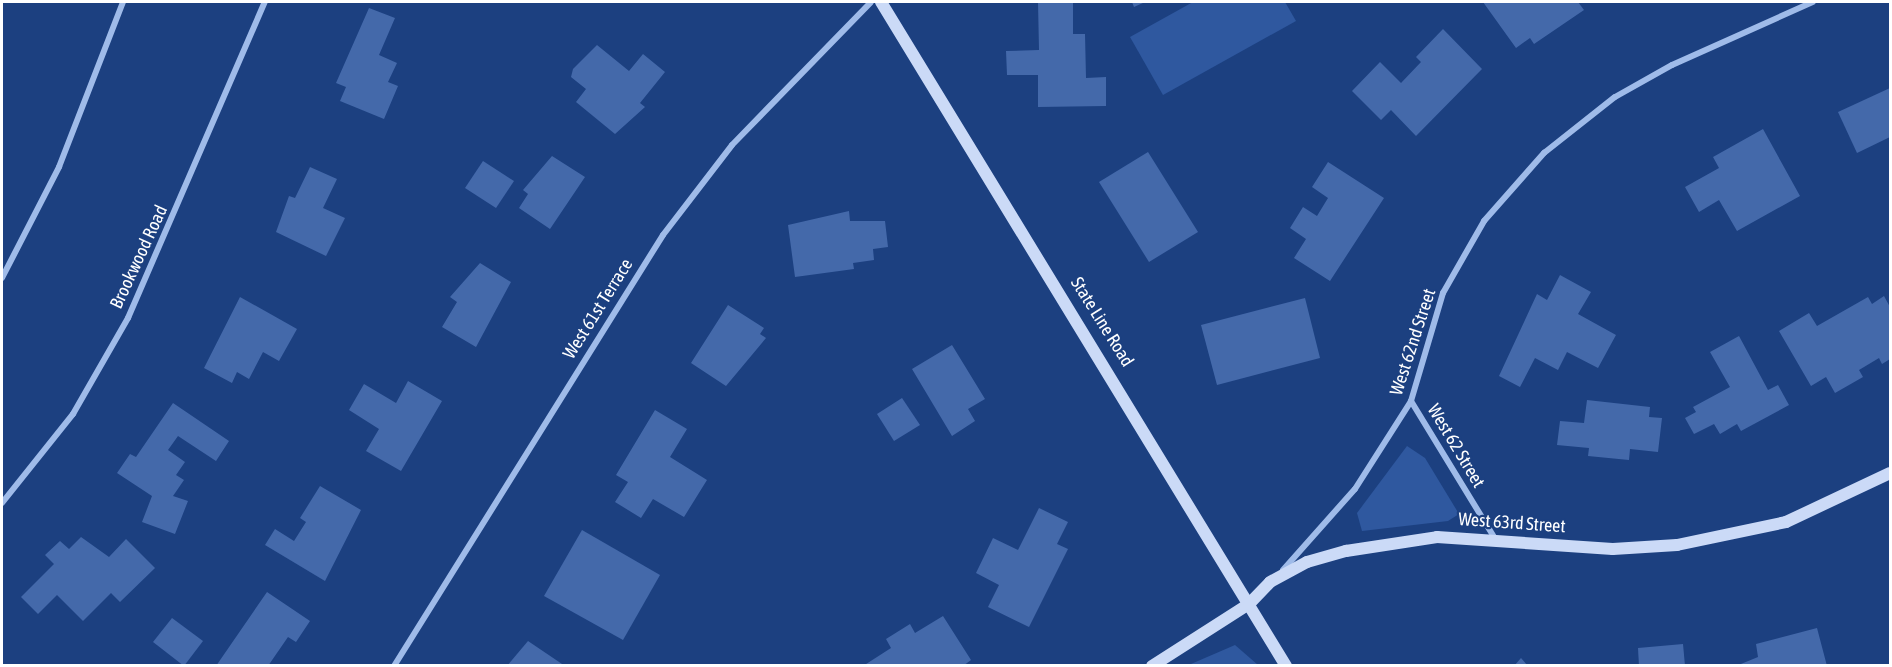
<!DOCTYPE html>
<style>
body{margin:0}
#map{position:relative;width:1892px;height:667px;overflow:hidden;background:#1c4080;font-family:"Asap Condensed",sans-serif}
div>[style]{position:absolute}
.green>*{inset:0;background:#2f589f}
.building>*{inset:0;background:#4469aa}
.street>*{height:6px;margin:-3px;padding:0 3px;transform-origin:3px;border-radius:3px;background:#9fbbe9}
.secondary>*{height:12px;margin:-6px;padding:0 6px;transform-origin:6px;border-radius:6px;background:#cbdaf7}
span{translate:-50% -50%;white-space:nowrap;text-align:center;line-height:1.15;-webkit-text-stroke:4.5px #1c4080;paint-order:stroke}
.street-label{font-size:18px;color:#fff}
.frame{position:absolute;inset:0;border:3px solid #fff;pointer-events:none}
</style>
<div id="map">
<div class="green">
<i style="clip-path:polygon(1193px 2px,1285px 2px,1296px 21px,1163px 95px,1130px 37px)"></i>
<i style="clip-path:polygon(1407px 446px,1425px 458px,1459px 514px,1448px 521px,1362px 531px,1357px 513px)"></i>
<i style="clip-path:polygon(1235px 645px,1258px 665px,1189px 665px,1191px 664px)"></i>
</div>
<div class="building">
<i style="clip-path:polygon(1038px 2px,1073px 2px,1073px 34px,1085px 34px,1086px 78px,1106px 77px,1106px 106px,1038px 107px,1038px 75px,1007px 75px,1006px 51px,1039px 50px)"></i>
<i style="clip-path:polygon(1132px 2px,1145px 2px,1134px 7px)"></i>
<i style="clip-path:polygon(1483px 2px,1578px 2px,1584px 10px,1534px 44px,1530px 38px,1516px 48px)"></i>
<i style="clip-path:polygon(369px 8px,395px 18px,379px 55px,397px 63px,388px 82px,398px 86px,384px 119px,340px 101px,346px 87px,336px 83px)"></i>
<i style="clip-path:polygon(1443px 29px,1482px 69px,1416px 136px,1391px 110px,1381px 120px,1352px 91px,1380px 62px,1401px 83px,1421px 62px,1416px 57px)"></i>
<i style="clip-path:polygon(597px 45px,629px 71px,643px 54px,665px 72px,640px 103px,645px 107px,615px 134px,576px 102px,586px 89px,571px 77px,573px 69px)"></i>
<i style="clip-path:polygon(1890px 88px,1890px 137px,1857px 153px,1838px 112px)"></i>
<i style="clip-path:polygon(1763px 129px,1800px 196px,1737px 231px,1719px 200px,1699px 212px,1685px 187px,1719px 168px,1713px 157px)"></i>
<i style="clip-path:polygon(1148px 152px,1198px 232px,1149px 262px,1099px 182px)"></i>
<i style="clip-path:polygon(552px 156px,585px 177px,550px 229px,519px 208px,528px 194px,523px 190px)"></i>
<i style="clip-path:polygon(483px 161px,514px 181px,496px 208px,465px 188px)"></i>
<i style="clip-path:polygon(1328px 162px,1384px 198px,1330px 281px,1294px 258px,1306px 239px,1290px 228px,1303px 207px,1317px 216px,1328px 198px,1312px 187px)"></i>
<i style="clip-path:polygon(310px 167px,337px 179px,323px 208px,345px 218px,326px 256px,276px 232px,289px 196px,295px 198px)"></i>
<i style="clip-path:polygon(849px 211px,850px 221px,885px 221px,888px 247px,873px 249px,874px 260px,853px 263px,854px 269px,795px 277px,788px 225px)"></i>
<i style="clip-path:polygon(480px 263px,511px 282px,476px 347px,442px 327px,457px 302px,450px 297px)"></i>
<i style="clip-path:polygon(1560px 275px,1591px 292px,1578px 314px,1616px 335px,1598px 368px,1567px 352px,1558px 370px,1535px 358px,1520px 387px,1499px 376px,1537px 294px,1547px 300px)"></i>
<i style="clip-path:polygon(1884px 296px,1890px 307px,1890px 359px,1882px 364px,1879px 358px,1859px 370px,1863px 377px,1835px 393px,1826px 377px,1811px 386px,1779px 331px,1809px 313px,1817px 326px,1868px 297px,1872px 304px)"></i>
<i style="clip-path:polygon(240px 297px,297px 329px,279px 361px,263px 352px,249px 379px,237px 372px,232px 383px,204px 368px)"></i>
<i style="clip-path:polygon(1305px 298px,1320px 358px,1217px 385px,1201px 325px)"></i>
<i style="clip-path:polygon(728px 305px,764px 328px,760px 334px,766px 338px,726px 386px,691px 363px)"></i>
<i style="clip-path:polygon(1739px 336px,1768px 390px,1778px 385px,1789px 405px,1741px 431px,1737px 424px,1720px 434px,1714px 424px,1694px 434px,1685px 418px,1696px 412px,1693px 407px,1730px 387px,1710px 352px)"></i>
<i style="clip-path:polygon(952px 345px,985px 399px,968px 409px,975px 421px,952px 436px,912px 369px)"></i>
<i style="clip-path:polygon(408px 381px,442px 401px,401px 471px,366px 451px,379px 429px,349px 410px,364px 384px,396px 403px)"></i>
<i style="clip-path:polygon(902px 398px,920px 425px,894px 441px,877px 414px)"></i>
<i style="clip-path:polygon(1587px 400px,1650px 407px,1649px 417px,1662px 418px,1658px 452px,1630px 449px,1629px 460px,1588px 456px,1589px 448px,1557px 445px,1560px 421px,1584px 423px)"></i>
<i style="clip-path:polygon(173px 403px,229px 441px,216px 461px,178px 436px,168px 450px,185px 462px,176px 475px,184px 480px,173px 496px,188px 501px,175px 534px,142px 522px,152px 496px,117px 473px,130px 454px,136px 457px)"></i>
<i style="clip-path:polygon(655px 410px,687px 429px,670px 457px,707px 480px,684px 517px,653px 499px,641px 518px,615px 502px,628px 482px,616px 475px)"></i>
<i style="clip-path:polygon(320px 486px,361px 510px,325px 581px,265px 545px,275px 529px,294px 541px,306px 522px,300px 518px)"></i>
<i style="clip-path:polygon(1039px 508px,1068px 522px,1057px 544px,1068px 549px,1029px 627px,988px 607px,999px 585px,976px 573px,993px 538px,1018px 550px)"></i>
<i style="clip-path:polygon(582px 530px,660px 575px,623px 640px,544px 596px)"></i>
<i style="clip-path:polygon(81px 537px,109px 557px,126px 539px,155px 568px,120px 602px,111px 593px,83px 621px,57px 595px,38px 614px,21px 597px,54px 564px,45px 555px,60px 541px,69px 549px)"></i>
<i style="clip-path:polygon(267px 592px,310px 621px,296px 642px,288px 637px,268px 666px,216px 666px)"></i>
<i style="clip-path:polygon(943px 616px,971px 660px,963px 666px,863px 666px,891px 648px,886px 639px,910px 624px,915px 633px)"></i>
<i style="clip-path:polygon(172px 618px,203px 641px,184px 666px,153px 642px)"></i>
<i style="clip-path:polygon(1817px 628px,1827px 666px,1736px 666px,1758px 657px,1756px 644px)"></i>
<i style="clip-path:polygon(528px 641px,565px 666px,507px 666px)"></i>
<i style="clip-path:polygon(1683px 644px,1685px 666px,1639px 666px,1638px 648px)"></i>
<i style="clip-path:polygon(1521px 658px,1528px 666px,1514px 666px)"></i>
</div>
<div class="street">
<i style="left:2px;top:278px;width:125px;rotate:-62.8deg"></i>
<i style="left:59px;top:167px;width:177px;rotate:-68.8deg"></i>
<i style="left:1411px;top:401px;width:159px;rotate:58.6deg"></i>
<i style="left:2px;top:503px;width:114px;rotate:-51.4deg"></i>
<i style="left:73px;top:414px;width:111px;rotate:-60.2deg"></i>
<i style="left:128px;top:318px;width:344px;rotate:-66.6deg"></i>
<i style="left:1283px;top:570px;width:108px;rotate:-48.4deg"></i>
<i style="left:1355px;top:489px;width:104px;rotate:-57.5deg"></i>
<i style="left:1411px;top:401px;width:113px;rotate:-73.5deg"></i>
<i style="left:1443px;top:293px;width:83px;rotate:-60.3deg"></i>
<i style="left:1484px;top:221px;width:91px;rotate:-48.6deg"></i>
<i style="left:1544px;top:153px;width:90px;rotate:-38.3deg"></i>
<i style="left:1615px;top:97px;width:65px;rotate:-29.3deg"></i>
<i style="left:1672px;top:65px;width:154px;rotate:-24.1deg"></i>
<i style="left:394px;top:666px;width:508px;rotate:-58.03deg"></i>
<i style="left:663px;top:235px;width:113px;rotate:-52.5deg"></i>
<i style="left:732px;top:145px;width:199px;rotate:-45.8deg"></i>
</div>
<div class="secondary">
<i style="left:881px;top:2px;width:778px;rotate:58.62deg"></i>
<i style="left:1152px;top:666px;width:115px;rotate:-32.6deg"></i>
<i style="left:1249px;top:604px;width:30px;rotate:-46deg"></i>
<i style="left:1270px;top:582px;width:42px;rotate:-28.4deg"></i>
<i style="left:1307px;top:562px;width:41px;rotate:-15.8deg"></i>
<i style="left:1346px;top:551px;width:92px;rotate:-8.7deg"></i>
<i style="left:1437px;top:537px;width:176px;rotate:3.9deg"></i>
<i style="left:1613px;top:549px;width:64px;rotate:-3.6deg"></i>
<i style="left:1677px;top:545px;width:111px;rotate:-11.9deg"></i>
<i style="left:1786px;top:522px;width:115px;rotate:-25.2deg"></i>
</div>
<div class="street-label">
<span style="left:139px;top:257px;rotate:-65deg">Brookwood Road</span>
<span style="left:598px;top:309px;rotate:-58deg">West 61st Terrace</span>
<span style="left:1102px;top:322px;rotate:58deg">State Line Road</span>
<span style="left:1413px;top:342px;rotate:-72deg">West 62nd Street</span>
<span style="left:1456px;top:446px;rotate:59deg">West 62 Street</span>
<span style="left:1512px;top:523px;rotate:4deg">West 63rd Street</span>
</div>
<div class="frame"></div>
</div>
